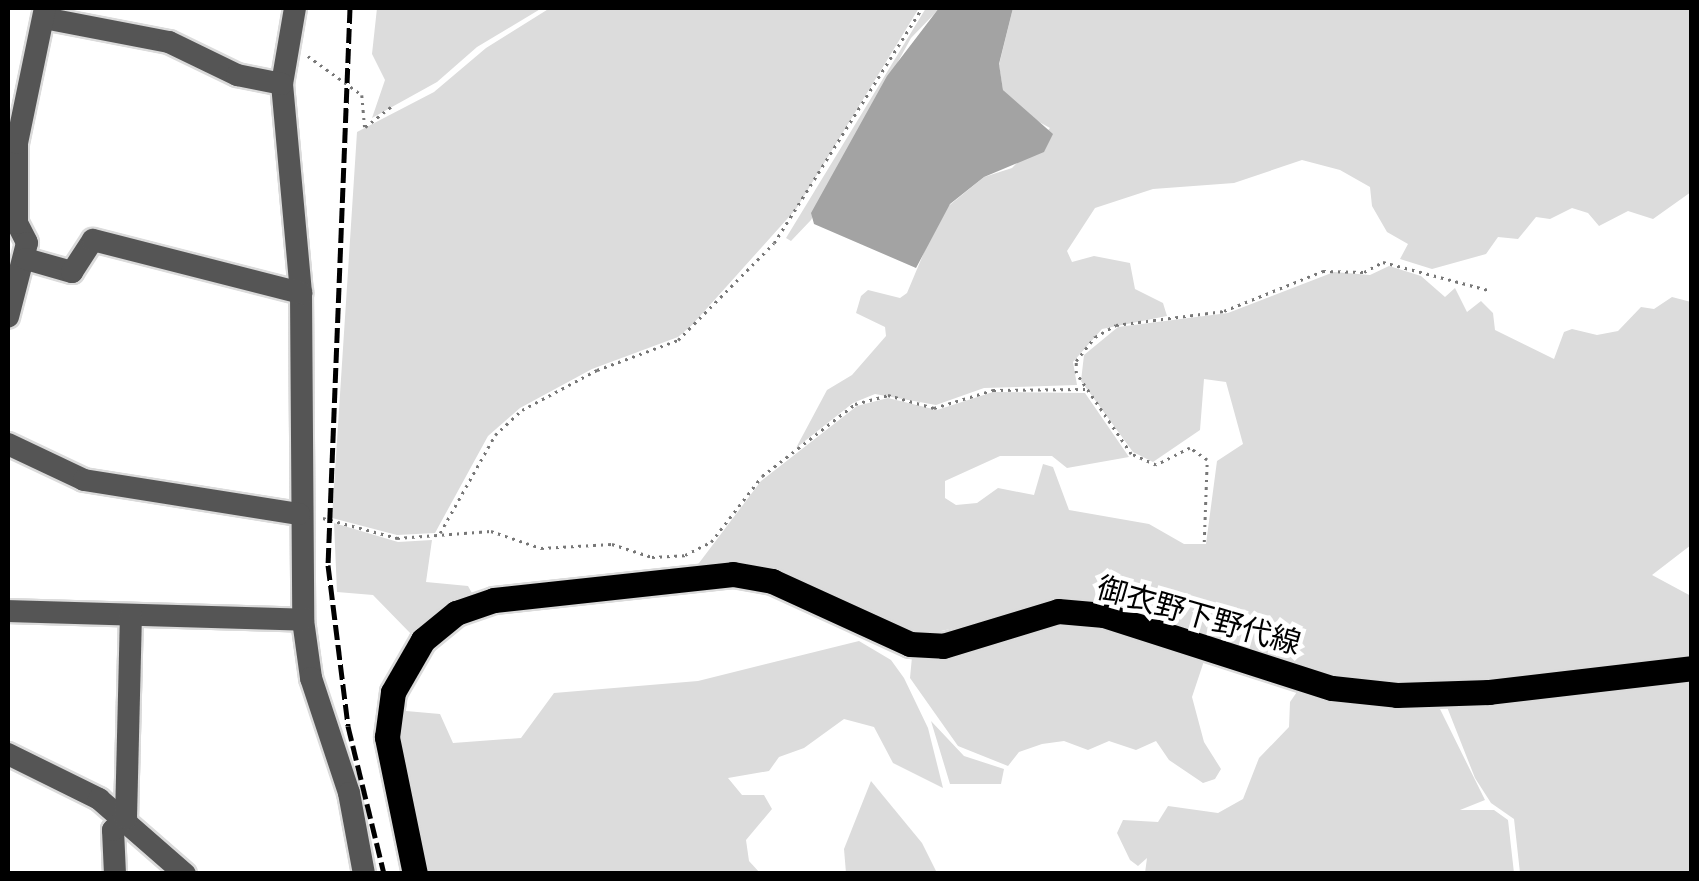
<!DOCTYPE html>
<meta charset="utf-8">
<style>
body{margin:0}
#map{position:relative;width:1699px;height:881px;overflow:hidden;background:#fff;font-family:Ubuntu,"Noto Sans JP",sans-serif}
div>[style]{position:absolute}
.green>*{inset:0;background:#dcdcdc}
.water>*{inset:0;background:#a3a3a3}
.path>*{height:2.5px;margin-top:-1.25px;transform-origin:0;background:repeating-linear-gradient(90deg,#777 0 2.5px,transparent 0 7.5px)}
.roads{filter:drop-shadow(2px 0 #dbdbdb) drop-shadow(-2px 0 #dbdbdb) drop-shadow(0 2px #dbdbdb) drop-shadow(0 -2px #dbdbdb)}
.minor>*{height:22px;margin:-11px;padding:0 11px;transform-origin:11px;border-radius:11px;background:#555}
.major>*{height:25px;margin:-12.5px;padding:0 12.5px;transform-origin:12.5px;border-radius:12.5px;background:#000}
.rail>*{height:5px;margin-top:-2.5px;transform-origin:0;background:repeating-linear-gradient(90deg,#000 0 15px,transparent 0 20px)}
span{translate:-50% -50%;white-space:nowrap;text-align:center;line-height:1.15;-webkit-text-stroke:9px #fff;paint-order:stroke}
.street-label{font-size:30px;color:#000}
.frame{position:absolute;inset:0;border:10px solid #000;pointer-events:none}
</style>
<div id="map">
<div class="green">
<i style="clip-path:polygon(377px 8px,542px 8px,477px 47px,437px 82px,372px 118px,385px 80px,372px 54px)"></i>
<i style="clip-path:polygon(550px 8px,919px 8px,796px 209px,692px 325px,678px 337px,592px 369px,520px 408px,488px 436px,435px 533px,397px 535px,332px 518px,357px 132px,434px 92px,486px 48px)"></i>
<i style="clip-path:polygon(926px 8px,940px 8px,911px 38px,811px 220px,791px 241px,786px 238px)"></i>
<i style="clip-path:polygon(1013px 8px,1691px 8px,1691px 192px,1653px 219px,1628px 211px,1599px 226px,1588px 213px,1572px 208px,1550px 219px,1536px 217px,1518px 239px,1498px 237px,1486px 254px,1432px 269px,1400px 259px,1408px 244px,1387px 232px,1372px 206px,1370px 187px,1340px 170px,1302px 160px,1234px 183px,1153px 189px,1095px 208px,1067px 251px,1072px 262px,1094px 256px,1130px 263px,1135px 289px,1163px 303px,1167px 316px,1102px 329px,1073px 362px,1077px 385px,984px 388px,936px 405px,875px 394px,853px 403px,796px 448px,827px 390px,852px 375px,886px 336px,885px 327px,856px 313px,861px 296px,868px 290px,900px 298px,907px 293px,941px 212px,984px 177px,1012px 168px,1050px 128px,1023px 113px,1003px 90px,999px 65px)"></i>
<i style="clip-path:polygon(1389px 266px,1421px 276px,1445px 297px,1455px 288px,1467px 312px,1481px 301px,1493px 313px,1495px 330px,1554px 359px,1564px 332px,1572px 329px,1597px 335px,1618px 331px,1641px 307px,1654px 309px,1672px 297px,1691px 302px,1691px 545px,1652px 575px,1691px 596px,1691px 659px,1489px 686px,1360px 682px,1194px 637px,1018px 614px,923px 635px,696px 567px,761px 481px,857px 406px,888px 398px,937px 410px,993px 392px,1085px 393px,1129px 457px,1067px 468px,1052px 456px,1000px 456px,945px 481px,945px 498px,956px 505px,977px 503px,998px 488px,1034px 495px,1043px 464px,1053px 467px,1069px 510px,1149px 524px,1184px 544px,1206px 544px,1217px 461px,1243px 444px,1226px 382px,1204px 379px,1200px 430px,1153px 462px,1133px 452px,1081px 381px,1084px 355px,1118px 327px,1228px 313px,1334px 272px,1370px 275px)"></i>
<i style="clip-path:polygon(334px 523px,398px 542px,432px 540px,426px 582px,468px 586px,473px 595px,412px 635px,373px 595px,337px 592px)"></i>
<i style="clip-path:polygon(1066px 619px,1205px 658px,1192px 697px,1204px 742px,1221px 769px,1215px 779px,1203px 783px,1169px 760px,1156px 741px,1136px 750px,1109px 741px,1088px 750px,1064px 741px,1042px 744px,1019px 752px,1008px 766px,958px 746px,910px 678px,912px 657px)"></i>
<i style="clip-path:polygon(859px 641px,891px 660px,904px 678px,928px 728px,943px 788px,893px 763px,874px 727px,844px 719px,804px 748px,779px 757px,769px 771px,728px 778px,742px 795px,764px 795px,772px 809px,746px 840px,749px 861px,760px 873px,425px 873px,396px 727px,406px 711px,440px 714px,453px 743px,521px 738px,554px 693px,698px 681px)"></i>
<i style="clip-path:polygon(1691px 682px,1691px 873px,1520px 873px,1514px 819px,1491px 803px,1475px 778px,1447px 707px)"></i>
<i style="clip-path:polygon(1299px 689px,1438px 705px,1485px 800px,1460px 810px,1494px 810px,1508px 820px,1514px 873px,1145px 873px,1147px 858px,1138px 866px,1130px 860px,1117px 833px,1123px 820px,1158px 822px,1168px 806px,1218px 813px,1243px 799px,1259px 758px,1289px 727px,1290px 702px)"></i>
<i style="clip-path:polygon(931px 721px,964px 756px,1004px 769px,1001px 784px,950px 784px)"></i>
<i style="clip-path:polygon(871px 781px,922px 843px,937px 873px,846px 873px,844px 849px)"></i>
</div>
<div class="water">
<i style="clip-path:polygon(939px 8px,1013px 8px,999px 64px,1003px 90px,1053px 134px,1044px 152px,984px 177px,950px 204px,916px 268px,814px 224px,811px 213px,887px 76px)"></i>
</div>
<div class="path">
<i style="left:308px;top:56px;width:67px;rotate:35.8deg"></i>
<i style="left:362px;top:95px;width:32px;rotate:85deg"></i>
<i style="left:365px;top:127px;width:33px;rotate:-38deg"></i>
<i style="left:323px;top:518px;width:77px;rotate:15.1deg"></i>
<i style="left:397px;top:538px;width:94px;rotate:-4.3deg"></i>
<i style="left:491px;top:531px;width:53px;rotate:18.8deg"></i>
<i style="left:541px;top:548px;width:71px;rotate:-3.2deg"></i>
<i style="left:612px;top:544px;width:42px;rotate:18deg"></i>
<i style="left:652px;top:557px;width:33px;rotate:-3deg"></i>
<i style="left:685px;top:555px;width:29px;rotate:-27deg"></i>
<i style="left:711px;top:542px;width:83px;rotate:-52.3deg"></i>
<i style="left:762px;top:476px;width:118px;rotate:-37.7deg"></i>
<i style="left:855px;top:404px;width:34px;rotate:-15deg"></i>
<i style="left:888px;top:395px;width:48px;rotate:15.8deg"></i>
<i style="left:934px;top:408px;width:62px;rotate:-17deg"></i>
<i style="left:993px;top:390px;width:92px;rotate:-0.6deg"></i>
<i style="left:440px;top:533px;width:112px;rotate:-60.7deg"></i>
<i style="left:495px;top:435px;width:37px;rotate:-43deg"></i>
<i style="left:522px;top:410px;width:85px;rotate:-28.1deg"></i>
<i style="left:597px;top:370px;width:86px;rotate:-20.3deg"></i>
<i style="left:678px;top:340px;width:136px;rotate:-45.3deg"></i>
<i style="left:774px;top:243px;width:278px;rotate:-57.8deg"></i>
<i style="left:1204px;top:542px;width:82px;rotate:-87.9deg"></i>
<i style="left:1207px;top:460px;width:21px;rotate:-145deg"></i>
<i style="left:1190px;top:448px;width:38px;rotate:153deg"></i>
<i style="left:1156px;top:465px;width:27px;rotate:-156deg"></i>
<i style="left:1131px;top:454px;width:98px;rotate:-124.2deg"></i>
<i style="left:1076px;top:373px;width:12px;rotate:-90deg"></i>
<i style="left:1076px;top:361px;width:31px;rotate:-52deg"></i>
<i style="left:1095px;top:337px;width:24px;rotate:-30deg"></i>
<i style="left:1116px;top:325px;width:109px;rotate:-7.4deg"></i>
<i style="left:1224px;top:311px;width:107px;rotate:-22deg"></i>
<i style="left:1323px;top:271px;width:41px;rotate:1.4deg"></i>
<i style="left:1364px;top:272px;width:21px;rotate:-28deg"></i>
<i style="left:1383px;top:262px;width:109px;rotate:14.9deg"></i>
</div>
<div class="roads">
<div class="minor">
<i style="left:295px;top:8px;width:77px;rotate:99.7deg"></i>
<i style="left:282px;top:84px;width:210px;rotate:84.8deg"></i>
<i style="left:301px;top:293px;width:327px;rotate:89.6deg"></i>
<i style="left:303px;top:620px;width:59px;rotate:82.1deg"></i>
<i style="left:311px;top:678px;width:121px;rotate:71.7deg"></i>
<i style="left:349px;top:793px;width:82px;rotate:79.5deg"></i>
<i style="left:44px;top:18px;width:127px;rotate:10.9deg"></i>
<i style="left:169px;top:42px;width:76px;rotate:25.9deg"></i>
<i style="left:237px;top:75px;width:46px;rotate:11.3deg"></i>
<i style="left:8px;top:222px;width:9px;rotate:6deg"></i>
<i style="left:17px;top:223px;width:22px;rotate:63deg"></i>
<i style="left:27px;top:243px;width:76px;rotate:104.4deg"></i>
<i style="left:17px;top:223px;width:80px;rotate:-90deg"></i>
<i style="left:17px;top:143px;width:138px;rotate:-78.3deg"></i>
<i style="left:26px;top:259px;width:48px;rotate:15.8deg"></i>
<i style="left:72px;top:272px;width:38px;rotate:-57deg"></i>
<i style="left:93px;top:240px;width:215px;rotate:14.3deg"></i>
<i style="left:8px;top:444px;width:84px;rotate:25.3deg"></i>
<i style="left:84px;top:480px;width:218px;rotate:9deg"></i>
<i style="left:8px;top:611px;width:295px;rotate:1.7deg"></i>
<i style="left:8px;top:754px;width:102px;rotate:26.3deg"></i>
<i style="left:99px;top:799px;width:114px;rotate:41.1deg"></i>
<i style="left:115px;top:874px;width:44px;rotate:-92.6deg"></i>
<i style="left:113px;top:830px;width:18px;rotate:-43deg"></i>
<i style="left:126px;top:818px;width:203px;rotate:-88.6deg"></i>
</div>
<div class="major">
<i style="left:415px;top:874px;width:140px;rotate:-101.6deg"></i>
<i style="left:387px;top:737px;width:45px;rotate:-82.4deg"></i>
<i style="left:393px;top:692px;width:60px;rotate:-60deg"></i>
<i style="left:423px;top:640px;width:43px;rotate:-39.3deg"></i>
<i style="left:456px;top:613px;width:40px;rotate:-18.9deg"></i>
<i style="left:494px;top:600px;width:240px;rotate:-6.2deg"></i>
<i style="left:733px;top:574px;width:40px;rotate:10deg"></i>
<i style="left:772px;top:581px;width:152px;rotate:24.5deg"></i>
<i style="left:910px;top:644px;width:33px;rotate:3deg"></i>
<i style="left:943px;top:646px;width:120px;rotate:-16.9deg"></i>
<i style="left:1058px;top:611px;width:46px;rotate:5deg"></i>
<i style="left:1104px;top:615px;width:239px;rotate:17.8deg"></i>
<i style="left:1332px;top:688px;width:65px;rotate:6.1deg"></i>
<i style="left:1397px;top:695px;width:92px;rotate:-1.9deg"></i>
<i style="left:1489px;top:692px;width:204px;rotate:-6.7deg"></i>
</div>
</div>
<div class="rail">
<i style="left:350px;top:8px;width:557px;rotate:92.26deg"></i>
<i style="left:328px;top:565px;width:162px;rotate:82.9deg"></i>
<i style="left:348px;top:726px;width:152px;rotate:76.3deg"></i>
</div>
<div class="street-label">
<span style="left:1199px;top:615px;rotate:16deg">御衣野下野代線</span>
</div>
<div class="frame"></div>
</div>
